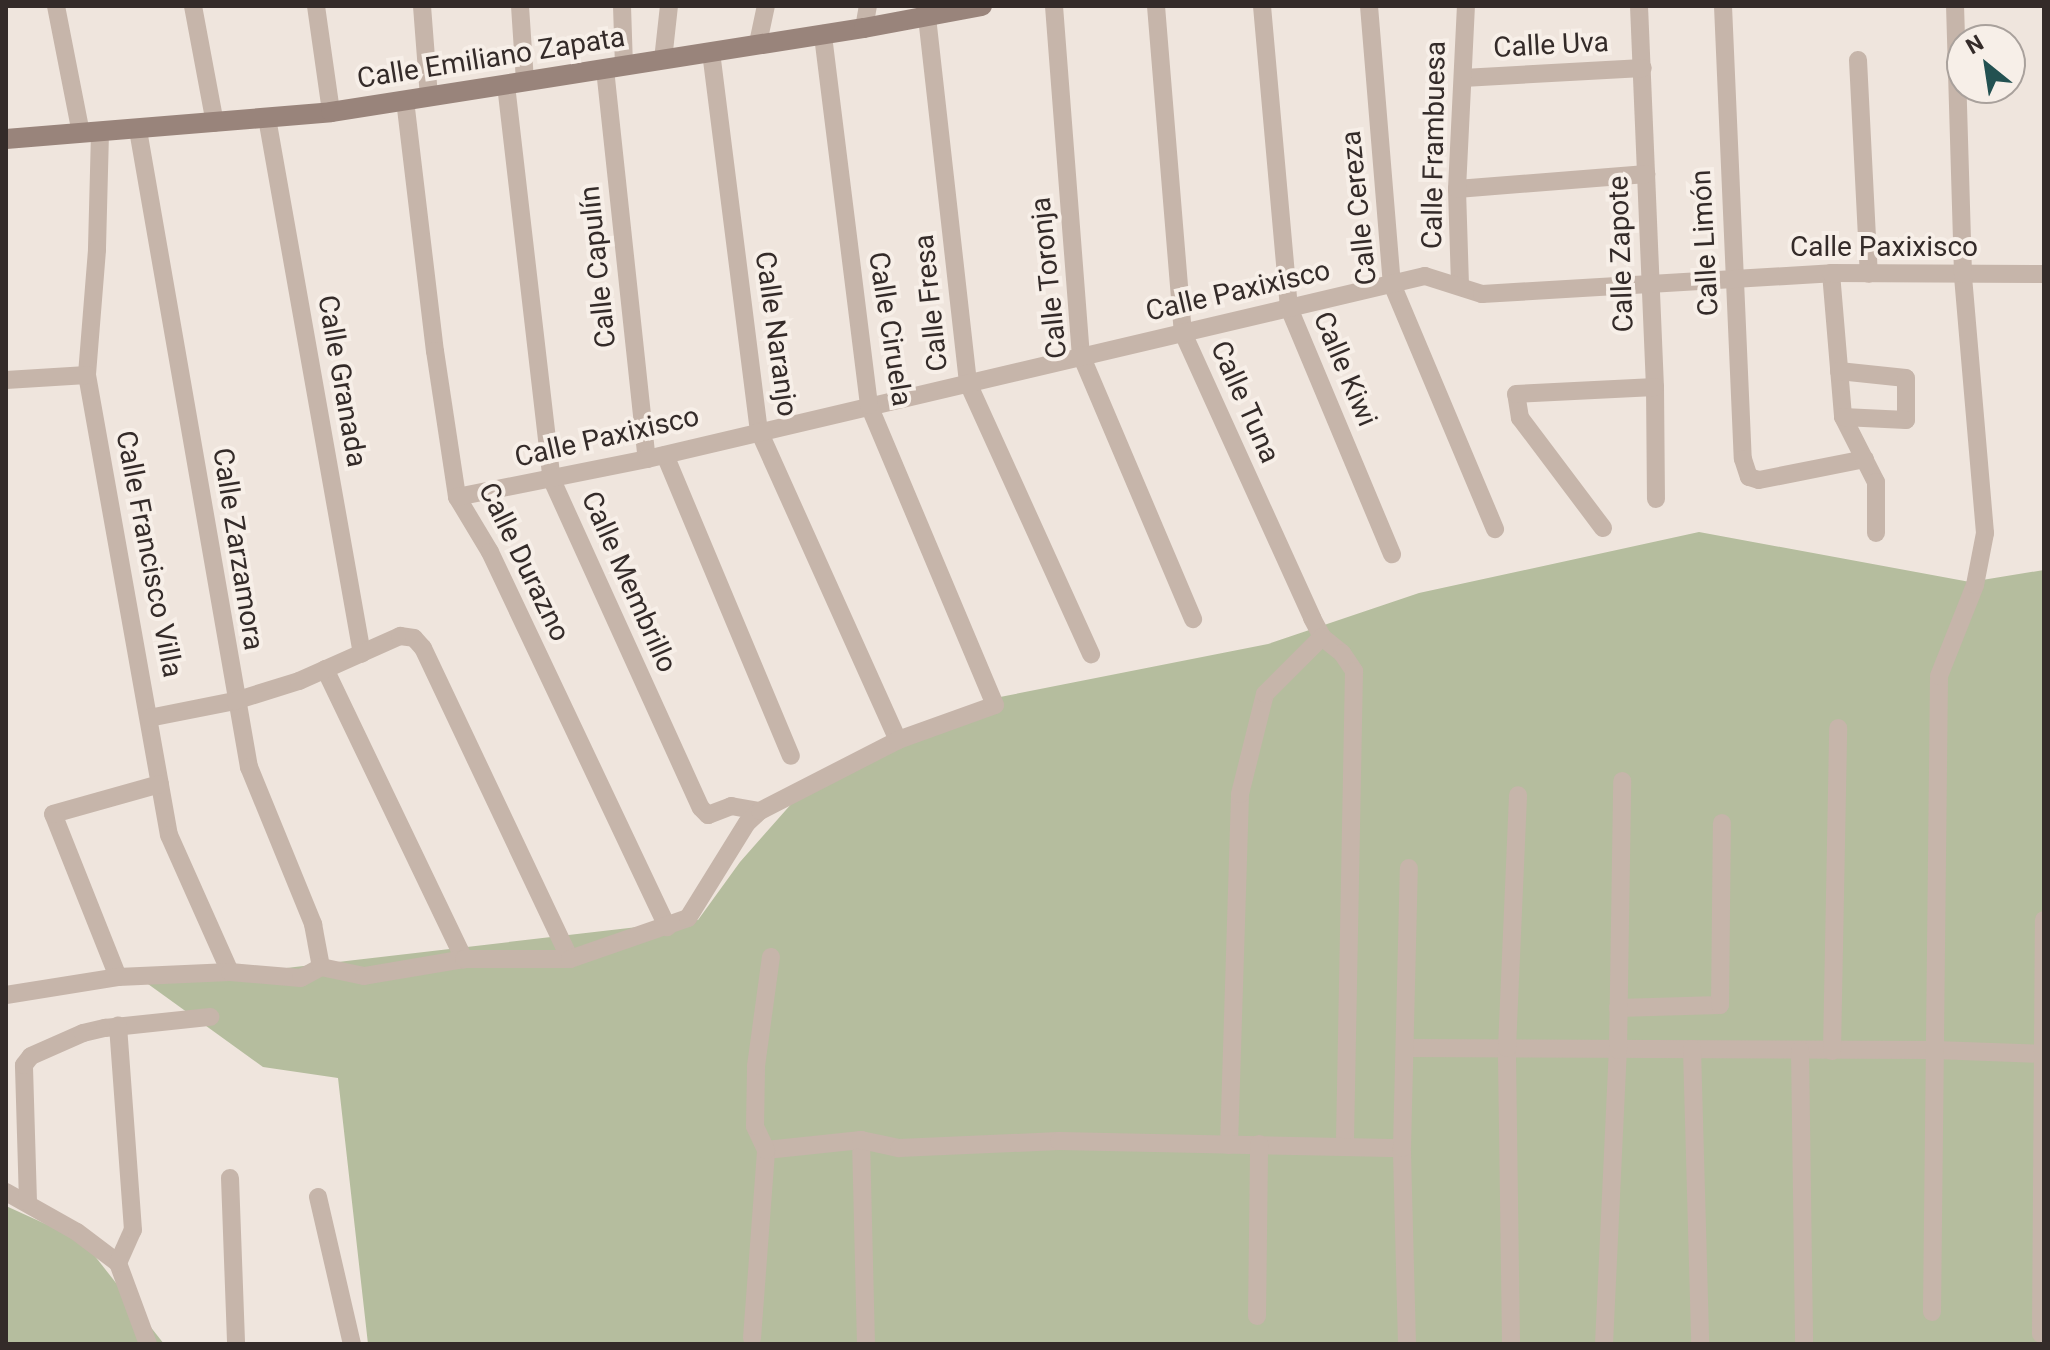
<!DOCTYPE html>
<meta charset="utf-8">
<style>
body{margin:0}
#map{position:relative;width:2050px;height:1350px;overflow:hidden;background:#efe5dd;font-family:Roboto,sans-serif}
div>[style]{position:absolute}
.green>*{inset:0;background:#b5bd9e}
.minor>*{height:18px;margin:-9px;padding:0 9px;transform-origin:9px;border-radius:9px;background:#c6b5aa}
.secondary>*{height:20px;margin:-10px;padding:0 10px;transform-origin:10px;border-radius:10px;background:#99847b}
span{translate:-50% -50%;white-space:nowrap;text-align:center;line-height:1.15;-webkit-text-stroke:8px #f7efe8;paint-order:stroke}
.street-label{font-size:28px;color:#342b29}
.frame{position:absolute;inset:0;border:8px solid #342b29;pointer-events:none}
.north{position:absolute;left:1946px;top:24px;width:80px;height:80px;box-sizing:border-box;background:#f7efe8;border:2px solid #a9a19c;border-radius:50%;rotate:330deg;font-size:22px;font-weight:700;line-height:32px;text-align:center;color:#342b29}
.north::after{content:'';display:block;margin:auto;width:28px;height:36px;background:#235151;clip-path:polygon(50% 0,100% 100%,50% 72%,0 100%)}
</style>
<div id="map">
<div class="green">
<i style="clip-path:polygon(1699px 532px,1970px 582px,2044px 570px,2044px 1344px,368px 1344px,338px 1078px,263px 1067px,148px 984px,698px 920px,740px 862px,793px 802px,995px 698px,1268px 644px,1419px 593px)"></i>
<i style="clip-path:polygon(6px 1206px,83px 1241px,164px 1344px,6px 1344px)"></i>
</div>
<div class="minor">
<i style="left:56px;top:6px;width:129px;rotate:78.9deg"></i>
<i style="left:193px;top:6px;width:119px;rotate:79.4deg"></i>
<i style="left:316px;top:6px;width:107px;rotate:81.9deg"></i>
<i style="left:422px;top:6px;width:91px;rotate:85.6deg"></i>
<i style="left:520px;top:6px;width:75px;rotate:86.2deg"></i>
<i style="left:622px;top:6px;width:60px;rotate:88.1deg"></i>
<i style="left:1054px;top:6px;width:350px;rotate:85.6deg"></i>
<i style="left:1081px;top:355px;width:287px;rotate:67deg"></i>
<i style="left:1156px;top:6px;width:328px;rotate:85.3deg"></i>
<i style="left:1183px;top:333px;width:313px;rotate:65.6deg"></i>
<i style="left:1312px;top:618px;width:21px;rotate:62deg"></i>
<i style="left:1322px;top:637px;width:26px;rotate:39deg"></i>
<i style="left:1342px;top:653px;width:22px;rotate:56deg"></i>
<i style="left:1354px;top:671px;width:476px;rotate:91.1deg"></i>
<i style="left:1262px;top:6px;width:303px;rotate:84.9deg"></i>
<i style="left:1289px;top:308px;width:267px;rotate:67.3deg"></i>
<i style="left:1369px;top:6px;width:279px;rotate:85.3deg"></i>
<i style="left:1392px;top:284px;width:266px;rotate:67.2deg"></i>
<i style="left:1639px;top:6px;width:381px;rotate:87.6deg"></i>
<i style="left:1655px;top:387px;width:112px;rotate:89.5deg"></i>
<i style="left:1723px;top:6px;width:453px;rotate:87.5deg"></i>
<i style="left:1743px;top:459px;width:19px;rotate:72deg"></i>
<i style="left:1749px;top:477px;width:10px;rotate:17deg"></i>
<i style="left:1759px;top:480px;width:108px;rotate:-11.2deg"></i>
<i style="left:927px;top:17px;width:368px;rotate:83.6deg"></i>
<i style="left:968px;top:383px;width:298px;rotate:65.6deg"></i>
<i style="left:864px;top:28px;width:22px;rotate:-80deg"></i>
<i style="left:758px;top:43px;width:38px;rotate:-78deg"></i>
<i style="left:711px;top:52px;width:382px;rotate:82.8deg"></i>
<i style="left:759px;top:431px;width:339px;rotate:65.8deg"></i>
<i style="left:663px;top:60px;width:54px;rotate:-83.7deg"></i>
<i style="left:1858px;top:60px;width:214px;rotate:87.1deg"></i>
<i style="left:605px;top:69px;width:392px;rotate:83.9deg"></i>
<i style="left:1463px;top:78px;width:180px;rotate:-3.2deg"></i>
<i style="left:506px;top:85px;width:398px;rotate:83.4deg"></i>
<i style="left:552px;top:480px;width:360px;rotate:65.6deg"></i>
<i style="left:701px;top:808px;width:10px;rotate:45deg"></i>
<i style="left:708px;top:815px;width:25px;rotate:-21deg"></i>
<i style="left:731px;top:806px;width:29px;rotate:10deg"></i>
<i style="left:405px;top:100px;width:253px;rotate:83.2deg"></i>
<i style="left:435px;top:351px;width:148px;rotate:81.4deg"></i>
<i style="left:457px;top:497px;width:64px;rotate:59deg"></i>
<i style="left:490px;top:552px;width:415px;rotate:64.7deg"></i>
<i style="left:267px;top:118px;width:544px;rotate:79.95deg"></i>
<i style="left:138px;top:130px;width:647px;rotate:80.12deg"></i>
<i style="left:249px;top:767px;width:170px;rotate:67.8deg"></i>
<i style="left:313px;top:924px;width:44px;rotate:79.5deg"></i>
<i style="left:100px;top:133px;width:117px;rotate:91.5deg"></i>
<i style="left:97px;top:250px;width:125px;rotate:94.6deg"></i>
<i style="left:87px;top:375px;width:467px;rotate:79.9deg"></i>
<i style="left:169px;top:835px;width:150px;rotate:66deg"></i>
<i style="left:1457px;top:189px;width:190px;rotate:-4.5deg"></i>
<i style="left:1831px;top:273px;width:144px;rotate:85.2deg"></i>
<i style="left:1843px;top:417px;width:73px;rotate:63.1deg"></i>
<i style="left:1876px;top:482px;width:51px;rotate:90deg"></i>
<i style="left:1460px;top:285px;width:96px;rotate:-91.8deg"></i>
<i style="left:1457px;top:189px;width:183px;rotate:-87.2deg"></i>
<i style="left:1839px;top:371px;width:67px;rotate:6deg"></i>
<i style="left:1906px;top:378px;width:42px;rotate:90deg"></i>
<i style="left:1906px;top:420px;width:63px;rotate:-177.3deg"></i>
<i style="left:6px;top:380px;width:81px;rotate:-3.5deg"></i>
<i style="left:665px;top:455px;width:326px;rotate:67.3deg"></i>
<i style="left:457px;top:497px;width:194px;rotate:-11.3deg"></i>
<i style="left:647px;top:459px;width:799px;rotate:-13.24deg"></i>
<i style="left:1425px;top:276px;width:60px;rotate:17.5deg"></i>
<i style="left:1482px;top:294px;width:350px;rotate:-3.4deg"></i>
<i style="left:1831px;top:273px;width:213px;rotate:0.3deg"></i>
<i style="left:1603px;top:528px;width:138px;rotate:-127deg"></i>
<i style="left:1520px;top:418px;width:24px;rotate:-99deg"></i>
<i style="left:1516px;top:394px;width:139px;rotate:-2.9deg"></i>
<i style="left:325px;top:669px;width:322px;rotate:64.4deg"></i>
<i style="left:149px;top:718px;width:88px;rotate:-11.2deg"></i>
<i style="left:235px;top:701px;width:67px;rotate:-17.4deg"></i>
<i style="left:299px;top:681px;width:111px;rotate:-24deg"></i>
<i style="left:400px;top:636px;width:14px;rotate:8deg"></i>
<i style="left:414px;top:638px;width:13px;rotate:48deg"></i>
<i style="left:423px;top:648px;width:344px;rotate:64.7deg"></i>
<i style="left:118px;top:977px;width:175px;rotate:-111.7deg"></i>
<i style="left:53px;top:814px;width:111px;rotate:-15.7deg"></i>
<i style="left:6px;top:995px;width:113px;rotate:-9.1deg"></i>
<i style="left:118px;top:977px;width:112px;rotate:-2.6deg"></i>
<i style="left:230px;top:972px;width:71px;rotate:4.8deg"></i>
<i style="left:301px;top:978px;width:23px;rotate:-29deg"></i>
<i style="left:321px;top:967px;width:44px;rotate:11.8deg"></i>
<i style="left:364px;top:976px;width:101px;rotate:-9.6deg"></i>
<i style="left:464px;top:959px;width:106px"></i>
<i style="left:570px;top:959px;width:125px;rotate:-19.2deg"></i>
<i style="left:688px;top:918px;width:112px;rotate:-58.2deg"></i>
<i style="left:747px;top:823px;width:18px;rotate:-43deg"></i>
<i style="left:760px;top:811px;width:155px;rotate:-27.2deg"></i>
<i style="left:898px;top:740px;width:103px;rotate:-19.8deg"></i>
<i style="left:995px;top:705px;width:325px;rotate:-112.8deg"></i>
<i style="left:869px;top:405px;width:374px;rotate:-97.1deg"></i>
<i style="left:1618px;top:1008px;width:102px;rotate:-1.7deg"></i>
<i style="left:1720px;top:1005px;width:182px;rotate:-89.4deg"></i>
<i style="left:1405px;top:1048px;width:530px;rotate:0.22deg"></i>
<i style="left:1935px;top:1050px;width:109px;rotate:2.1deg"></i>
<i style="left:1692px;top:1049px;width:295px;rotate:88.4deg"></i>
<i style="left:1800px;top:1050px;width:294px;rotate:89.2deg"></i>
<i style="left:1832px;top:1051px;width:323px;rotate:-88.9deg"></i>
<i style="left:861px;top:1140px;width:204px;rotate:88.6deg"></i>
<i style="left:1229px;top:1145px;width:351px;rotate:-88.2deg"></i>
<i style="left:1240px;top:794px;width:103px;rotate:-76deg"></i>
<i style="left:1265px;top:694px;width:81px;rotate:-45deg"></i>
<i style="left:766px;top:1150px;width:96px;rotate:-6deg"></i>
<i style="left:861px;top:1140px;width:39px;rotate:12deg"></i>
<i style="left:899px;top:1148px;width:160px;rotate:-2.5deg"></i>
<i style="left:1059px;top:1141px;width:343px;rotate:1.2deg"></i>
<i style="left:230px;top:1178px;width:166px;rotate:87.9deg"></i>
<i style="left:6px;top:1192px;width:81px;rotate:29.4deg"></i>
<i style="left:77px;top:1232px;width:51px;rotate:37.1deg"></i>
<i style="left:118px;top:1263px;width:86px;rotate:69.7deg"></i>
<i style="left:318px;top:1197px;width:151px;rotate:77deg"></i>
<i style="left:28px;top:1202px;width:137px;rotate:-91.7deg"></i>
<i style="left:24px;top:1065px;width:11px;rotate:-52deg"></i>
<i style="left:31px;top:1056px;width:57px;rotate:-23.9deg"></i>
<i style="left:83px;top:1033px;width:23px;rotate:-13deg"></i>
<i style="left:105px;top:1028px;width:106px;rotate:-6deg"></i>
<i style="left:118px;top:1263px;width:36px;rotate:-66deg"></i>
<i style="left:133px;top:1230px;width:205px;rotate:-94.2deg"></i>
<i style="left:1932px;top:1312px;width:636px;rotate:-89.37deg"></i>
<i style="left:1939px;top:676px;width:98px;rotate:-68.4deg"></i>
<i style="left:1975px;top:585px;width:53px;rotate:-79.1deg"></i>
<i style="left:1985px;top:533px;width:260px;rotate:-94.9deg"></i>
<i style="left:1963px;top:274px;width:268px;rotate:-91.7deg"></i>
<i style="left:1257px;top:1316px;width:172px;rotate:-89.3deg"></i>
<i style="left:2041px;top:1334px;width:414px;rotate:-89.6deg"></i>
<i style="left:752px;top:1338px;width:189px;rotate:-85.7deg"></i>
<i style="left:766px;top:1150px;width:26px;rotate:-115deg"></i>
<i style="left:755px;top:1126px;width:60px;rotate:-89deg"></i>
<i style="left:756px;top:1066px;width:110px;rotate:-82.2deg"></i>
<i style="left:1511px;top:1343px;width:295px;rotate:-90.8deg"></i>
<i style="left:1507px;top:1048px;width:253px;rotate:-87.5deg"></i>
<i style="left:1407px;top:1344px;width:196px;rotate:-91.5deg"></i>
<i style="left:1402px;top:1148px;width:280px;rotate:-88.6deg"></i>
<i style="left:1604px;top:1344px;width:294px;rotate:-87.3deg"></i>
<i style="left:1618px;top:1050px;width:269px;rotate:-89.1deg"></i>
</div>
<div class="secondary">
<i style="left:6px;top:139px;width:326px;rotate:-4.7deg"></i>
<i style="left:331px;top:112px;width:540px;rotate:-8.96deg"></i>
<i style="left:864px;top:28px;width:120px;rotate:-10.6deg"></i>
</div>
<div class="street-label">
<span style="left:1551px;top:45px;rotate:-3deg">Calle Uva</span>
<span style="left:491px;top:58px;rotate:-9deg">Calle Emiliano Zapata</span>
<span style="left:1434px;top:145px;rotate:-89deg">Calle Frambuesa</span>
<span style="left:1359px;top:208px;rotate:-96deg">Calle Cereza</span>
<span style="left:1705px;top:243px;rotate:-93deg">Calle Limón</span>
<span style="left:1884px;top:247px">Calle Paxixisco</span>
<span style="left:1621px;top:254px;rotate:-92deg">Calle Zapote</span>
<span style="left:598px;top:267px;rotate:-96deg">Calle Capulín</span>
<span style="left:1049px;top:278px;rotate:-96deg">Calle Toronja</span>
<span style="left:1238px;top:291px;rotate:-13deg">Calle Paxixisco</span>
<span style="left:931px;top:303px;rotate:-96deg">Calle Fresa</span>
<span style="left:890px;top:329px;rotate:81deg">Calle Ciruela</span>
<span style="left:776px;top:334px;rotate:82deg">Calle Naranjo</span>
<span style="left:1345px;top:369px;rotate:67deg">Calle Kiwi</span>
<span style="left:342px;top:381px;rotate:80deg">Calle Granada</span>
<span style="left:1245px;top:402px;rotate:66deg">Calle Tuna</span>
<span style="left:607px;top:437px;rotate:-13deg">Calle Paxixisco</span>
<span style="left:238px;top:549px;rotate:81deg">Calle Zarzamora</span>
<span style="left:149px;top:554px;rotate:79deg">Calle Francisco Villa</span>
<span style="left:524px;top:562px;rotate:64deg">Calle Durazno</span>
<span style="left:629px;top:582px;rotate:66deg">Calle Membrillo</span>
</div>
<div class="frame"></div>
<div class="north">N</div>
</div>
